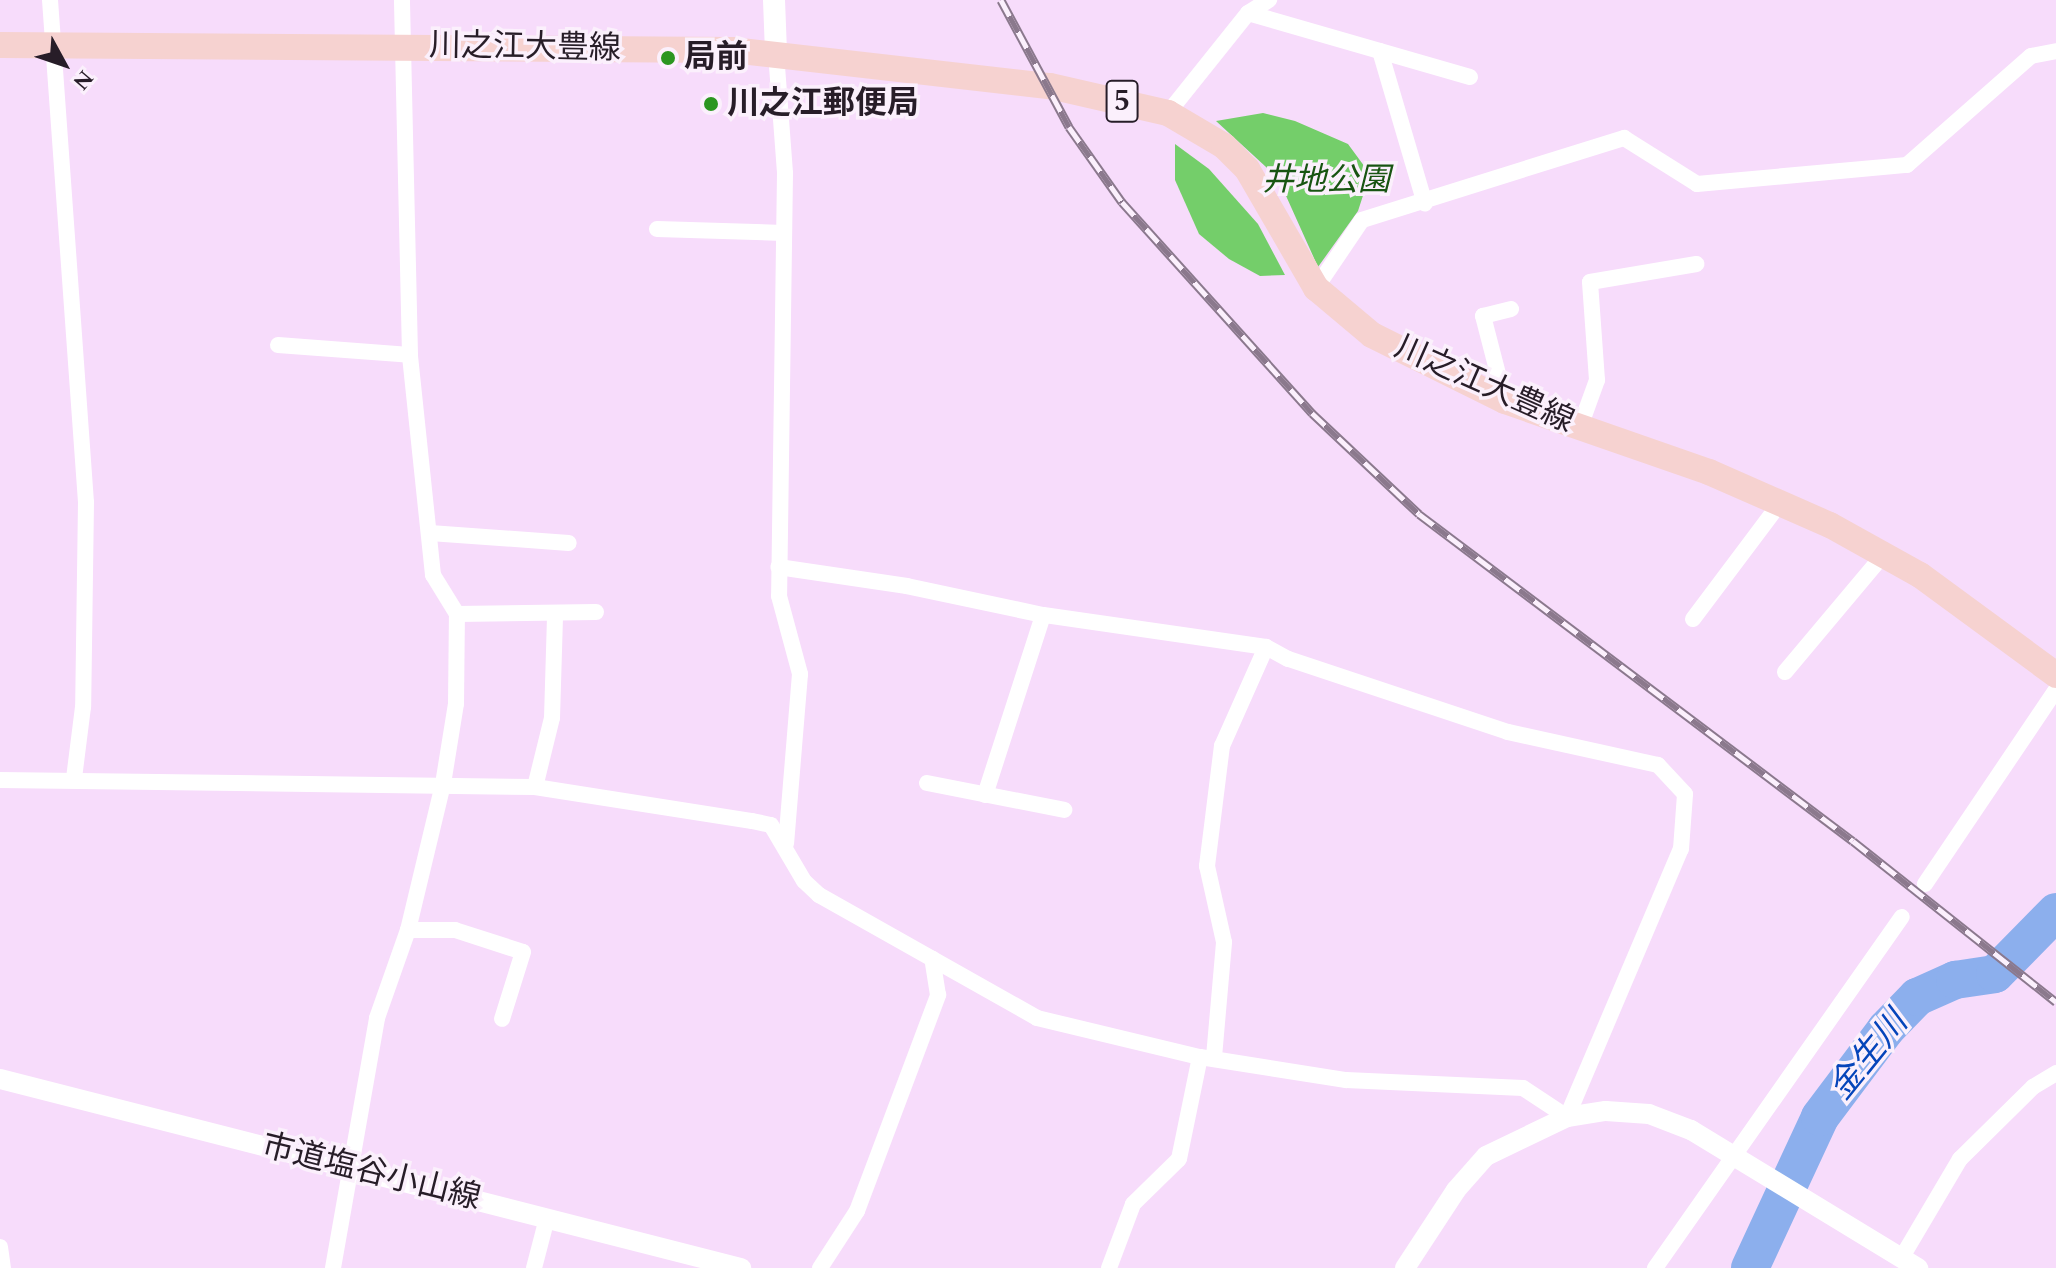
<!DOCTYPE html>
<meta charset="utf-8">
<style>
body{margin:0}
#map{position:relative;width:2056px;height:1268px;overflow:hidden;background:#f7dcfb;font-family:Spectral,"Noto Sans JP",serif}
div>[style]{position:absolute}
.green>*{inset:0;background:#74ce6a}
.river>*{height:38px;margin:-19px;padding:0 19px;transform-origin:19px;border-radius:19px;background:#8cafed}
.minor>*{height:16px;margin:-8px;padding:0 8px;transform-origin:8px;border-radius:8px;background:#fff}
.tertiary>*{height:20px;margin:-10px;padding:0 10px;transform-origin:10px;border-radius:10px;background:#fff}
.secondary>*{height:22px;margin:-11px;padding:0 11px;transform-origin:11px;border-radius:11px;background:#fff}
.primary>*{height:26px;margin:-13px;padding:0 13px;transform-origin:13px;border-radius:13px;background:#f6d2d0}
.rail>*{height:9px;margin-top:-4.5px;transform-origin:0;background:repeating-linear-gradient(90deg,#fbf0fc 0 18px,#8b798d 0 36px);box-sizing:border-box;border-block:2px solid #8b798d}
.dots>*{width:22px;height:22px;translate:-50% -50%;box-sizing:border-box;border:4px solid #fbf0fc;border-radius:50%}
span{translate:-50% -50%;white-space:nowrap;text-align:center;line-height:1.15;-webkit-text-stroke:7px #fbf0fc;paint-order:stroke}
.shield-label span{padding:2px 6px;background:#fbf0fc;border:2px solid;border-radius:6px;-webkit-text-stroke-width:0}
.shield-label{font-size:30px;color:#271d28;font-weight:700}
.street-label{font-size:32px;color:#271d28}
.poi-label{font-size:32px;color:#271d28;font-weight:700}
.left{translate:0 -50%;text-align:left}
.park-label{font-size:32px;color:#185512;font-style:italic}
.water-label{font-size:34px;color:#0545ba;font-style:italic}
.north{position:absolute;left:24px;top:24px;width:80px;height:80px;-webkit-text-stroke:6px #fbf0fc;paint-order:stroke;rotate:130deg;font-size:22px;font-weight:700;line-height:32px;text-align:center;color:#271d28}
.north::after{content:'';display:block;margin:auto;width:28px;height:36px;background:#271d28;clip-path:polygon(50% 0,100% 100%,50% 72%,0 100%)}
</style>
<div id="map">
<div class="green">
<i style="clip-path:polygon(1263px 113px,1295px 121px,1348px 144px,1370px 174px,1358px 211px,1318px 267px,1278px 178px,1216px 121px)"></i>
<i style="clip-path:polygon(1175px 144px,1209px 169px,1258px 224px,1285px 275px,1260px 276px,1229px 259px,1199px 234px,1175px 180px)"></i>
</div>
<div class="river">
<i style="left:1750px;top:1268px;width:166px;rotate:-65.1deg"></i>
<i style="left:1820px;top:1117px;width:110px;rotate:-53.1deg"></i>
<i style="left:1886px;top:1029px;width:45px;rotate:-45.9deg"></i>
<i style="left:1917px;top:997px;width:42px;rotate:-24.1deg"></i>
<i style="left:1955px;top:980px;width:40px;rotate:-8.5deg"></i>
<i style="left:1995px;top:974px;width:87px;rotate:-45.5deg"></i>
</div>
<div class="minor">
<i style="left:50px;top:0;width:503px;rotate:85.9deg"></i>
<i style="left:86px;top:502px;width:205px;rotate:90.8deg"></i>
<i style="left:83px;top:707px;width:72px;rotate:97.2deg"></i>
<i style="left:1248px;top:13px;width:231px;rotate:16.1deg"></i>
<i style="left:1380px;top:51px;width:159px;rotate:73.6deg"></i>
<i style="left:776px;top:53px;width:120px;rotate:85.7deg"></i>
<i style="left:785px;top:173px;width:423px;rotate:90.8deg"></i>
<i style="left:779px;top:596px;width:81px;rotate:74.9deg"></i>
<i style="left:800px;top:674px;width:170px;rotate:94.7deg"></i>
<i style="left:1168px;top:113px;width:128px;rotate:-51.3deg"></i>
<i style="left:1248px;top:13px;width:25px;rotate:-32deg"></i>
<i style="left:657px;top:229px;width:127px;rotate:1.8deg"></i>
<i style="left:1316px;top:288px;width:82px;rotate:-55.9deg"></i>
<i style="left:1362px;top:220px;width:275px;rotate:-17.4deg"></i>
<i style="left:1624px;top:138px;width:86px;rotate:32.2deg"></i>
<i style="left:1697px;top:184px;width:211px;rotate:-5.2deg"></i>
<i style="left:1907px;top:165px;width:165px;rotate:-41.3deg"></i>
<i style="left:2031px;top:56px;width:25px;rotate:-11deg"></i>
<i style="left:278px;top:345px;width:132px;rotate:4.3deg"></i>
<i style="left:1505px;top:401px;width:88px;rotate:-104.5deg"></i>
<i style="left:1483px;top:316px;width:29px;rotate:-14deg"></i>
<i style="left:1580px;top:427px;width:50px;rotate:-70.1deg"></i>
<i style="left:1597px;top:380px;width:98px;rotate:-94.1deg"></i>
<i style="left:1590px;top:282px;width:108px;rotate:-9.6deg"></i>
<i style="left:430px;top:533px;width:139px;rotate:4.1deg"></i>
<i style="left:457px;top:614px;width:139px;rotate:-0.8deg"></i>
<i style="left:1693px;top:619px;width:146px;rotate:-53.1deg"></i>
<i style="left:1785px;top:672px;width:154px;rotate:-50deg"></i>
<i style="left:0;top:780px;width:535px;rotate:0.75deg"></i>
<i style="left:535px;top:787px;width:220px;rotate:8.9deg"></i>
<i style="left:752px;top:821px;width:19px;rotate:12deg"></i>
<i style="left:771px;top:825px;width:65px;rotate:59.5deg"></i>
<i style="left:804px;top:881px;width:21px;rotate:43deg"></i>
<i style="left:819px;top:895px;width:250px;rotate:29.4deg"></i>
<i style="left:1037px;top:1018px;width:168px;rotate:13.5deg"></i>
<i style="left:1200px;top:1057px;width:148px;rotate:9deg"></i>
<i style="left:1346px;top:1080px;width:177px;rotate:2.6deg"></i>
<i style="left:1523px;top:1088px;width:53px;rotate:33.4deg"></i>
<i style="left:1567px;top:1117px;width:291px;rotate:-67deg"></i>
<i style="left:1681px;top:849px;width:55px;rotate:-85.8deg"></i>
<i style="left:1685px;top:794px;width:40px;rotate:-133deg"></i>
<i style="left:1658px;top:765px;width:154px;rotate:-167.6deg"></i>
<i style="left:1508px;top:732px;width:232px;rotate:-161.6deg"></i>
<i style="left:1288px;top:659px;width:25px;rotate:-151deg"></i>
<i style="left:1266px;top:647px;width:225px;rotate:-171.8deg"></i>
<i style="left:1043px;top:615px;width:139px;rotate:-168deg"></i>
<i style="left:907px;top:586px;width:130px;rotate:-171.6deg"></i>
<i style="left:927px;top:783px;width:140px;rotate:11.1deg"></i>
<i style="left:535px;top:787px;width:71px;rotate:-76.2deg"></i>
<i style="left:552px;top:718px;width:103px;rotate:-88.3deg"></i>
<i style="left:985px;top:795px;width:189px;rotate:-72.1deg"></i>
<i style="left:1925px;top:884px;width:234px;rotate:-56deg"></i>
<i style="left:408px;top:930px;width:47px"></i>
<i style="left:455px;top:930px;width:71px;rotate:17.9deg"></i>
<i style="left:523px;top:952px;width:70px;rotate:107.4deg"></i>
<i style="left:1214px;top:1057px;width:115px;rotate:-85deg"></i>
<i style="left:1224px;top:942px;width:78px;rotate:-102.6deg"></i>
<i style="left:1207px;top:866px;width:121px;rotate:-82.9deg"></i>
<i style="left:1222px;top:746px;width:108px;rotate:-66deg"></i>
<i style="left:0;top:1247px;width:21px;rotate:82deg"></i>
<i style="left:1902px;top:1257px;width:114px;rotate:-59.4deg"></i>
<i style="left:1960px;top:1159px;width:103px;rotate:-44.6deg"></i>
<i style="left:2033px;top:1087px;width:27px;rotate:-31deg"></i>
<i style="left:333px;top:1268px;width:254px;rotate:-80deg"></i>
<i style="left:377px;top:1018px;width:93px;rotate:-70.6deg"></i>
<i style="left:408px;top:930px;width:150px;rotate:-76.5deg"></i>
<i style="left:443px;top:784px;width:81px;rotate:-80.8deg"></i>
<i style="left:456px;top:704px;width:90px;rotate:-89.4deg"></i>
<i style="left:457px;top:614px;width:46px;rotate:-121.6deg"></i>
<i style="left:433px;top:575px;width:221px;rotate:-96deg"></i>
<i style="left:410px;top:355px;width:355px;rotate:-91.3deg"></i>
<i style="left:534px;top:1268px;width:52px;rotate:-75.4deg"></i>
<i style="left:820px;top:1268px;width:68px;rotate:-57deg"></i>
<i style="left:857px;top:1211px;width:231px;rotate:-69.4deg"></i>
<i style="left:938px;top:995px;width:37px;rotate:-99deg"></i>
<i style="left:1109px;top:1268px;width:68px;rotate:-69.4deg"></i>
<i style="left:1133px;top:1204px;width:64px;rotate:-44.4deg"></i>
<i style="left:1179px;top:1159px;width:104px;rotate:-78.4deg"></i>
<i style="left:1655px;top:1268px;width:429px;rotate:-54.9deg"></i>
</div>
<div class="tertiary">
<i style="left:0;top:1079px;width:765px;rotate:14.31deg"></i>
<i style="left:1405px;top:1268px;width:93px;rotate:-56.8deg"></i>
<i style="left:1456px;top:1190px;width:45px;rotate:-48.6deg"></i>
<i style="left:1486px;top:1156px;width:90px;rotate:-25.7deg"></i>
<i style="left:1567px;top:1117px;width:39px;rotate:-9deg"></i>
<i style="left:1606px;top:1111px;width:43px;rotate:4deg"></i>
<i style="left:1649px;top:1114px;width:45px;rotate:20.9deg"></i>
<i style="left:1691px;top:1130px;width:266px;rotate:31.3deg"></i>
</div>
<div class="secondary">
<i style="left:774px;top:0;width:53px;rotate:87.8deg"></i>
</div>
<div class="primary">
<i style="left:0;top:45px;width:732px;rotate:0.39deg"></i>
<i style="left:732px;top:50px;width:320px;rotate:6.5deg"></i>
<i style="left:1050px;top:86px;width:121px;rotate:12.9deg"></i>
<i style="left:1168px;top:113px;width:65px;rotate:30.5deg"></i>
<i style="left:1224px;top:146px;width:33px;rotate:45deg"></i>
<i style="left:1247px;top:169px;width:138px;rotate:59.9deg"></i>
<i style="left:1316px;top:288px;width:73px;rotate:40deg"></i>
<i style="left:1372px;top:335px;width:148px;rotate:26.4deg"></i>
<i style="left:1505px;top:401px;width:216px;rotate:19.2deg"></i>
<i style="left:1709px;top:472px;width:132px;rotate:23.7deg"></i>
<i style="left:1830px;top:525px;width:103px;rotate:29.1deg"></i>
<i style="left:1920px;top:575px;width:169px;rotate:36.3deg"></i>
</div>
<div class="rail">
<i style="left:1001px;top:0;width:144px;rotate:61.8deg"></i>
<i style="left:1069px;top:127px;width:92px;rotate:54.8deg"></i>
<i style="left:1122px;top:202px;width:284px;rotate:48deg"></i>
<i style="left:1312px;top:413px;width:147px;rotate:43.3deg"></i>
<i style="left:1419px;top:514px;width:543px;rotate:37deg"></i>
<i style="left:1853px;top:841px;width:259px;rotate:38.4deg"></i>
</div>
<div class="dots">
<i style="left:668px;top:58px;background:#2b9620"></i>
<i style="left:711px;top:104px;background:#2b9620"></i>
</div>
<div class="shield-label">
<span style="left:1122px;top:101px">5</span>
</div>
<div class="street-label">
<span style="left:525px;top:48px;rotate:1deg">川之江大豊線</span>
<span style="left:1484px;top:385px;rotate:24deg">川之江大豊線</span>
<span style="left:371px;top:1173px;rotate:14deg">市道塩谷小山線</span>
</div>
<div class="poi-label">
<span class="left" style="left:684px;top:58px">局前</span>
<span class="left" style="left:727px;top:104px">川之江郵便局</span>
</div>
<div class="park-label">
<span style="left:1326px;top:181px">井地公園</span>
</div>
<div class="water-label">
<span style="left:1869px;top:1056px;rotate:-51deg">金生川</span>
</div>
<div class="north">N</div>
</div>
